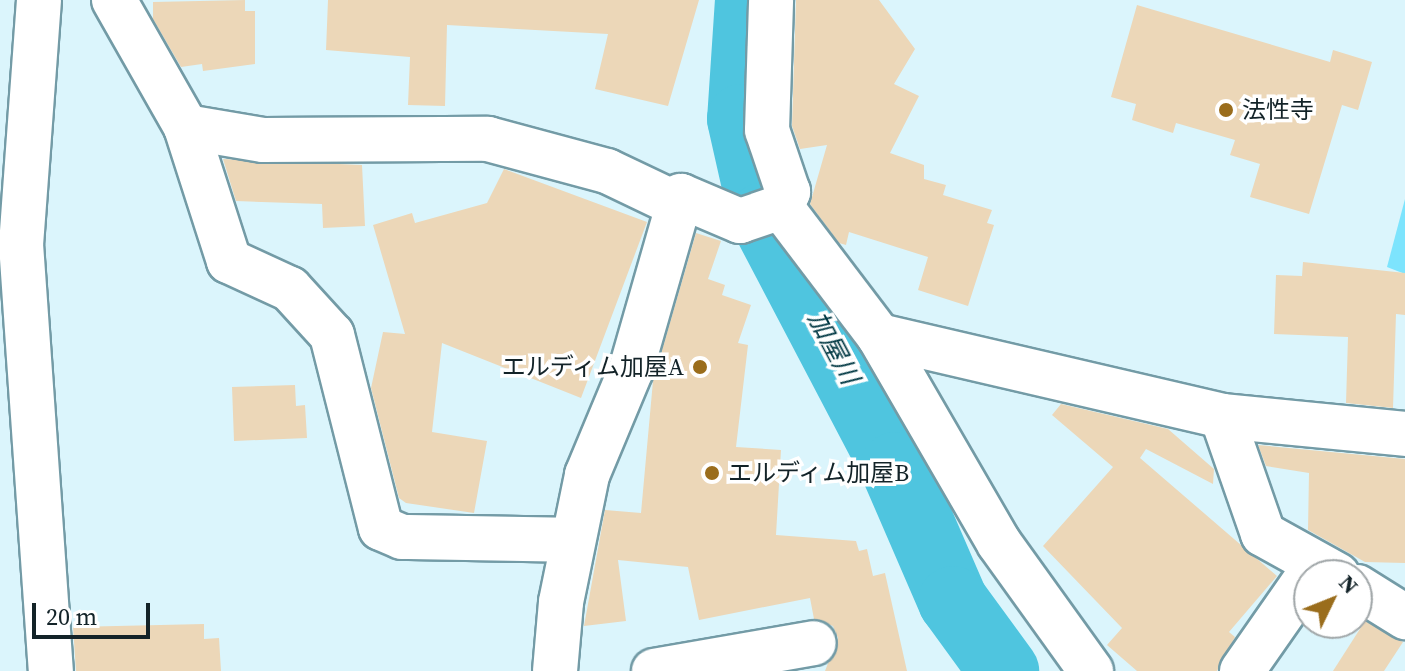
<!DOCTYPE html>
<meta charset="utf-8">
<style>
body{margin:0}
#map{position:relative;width:1405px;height:671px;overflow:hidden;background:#dbf5fc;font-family:"Source Serif 4","Noto Sans JP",serif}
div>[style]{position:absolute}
.green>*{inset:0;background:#7de4fd}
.river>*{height:70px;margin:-35px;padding:0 35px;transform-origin:35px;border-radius:35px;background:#4fc5df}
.building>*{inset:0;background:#ecd7b8}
.roads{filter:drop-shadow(2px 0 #739ba6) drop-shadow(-2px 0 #739ba6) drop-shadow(0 2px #739ba6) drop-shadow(0 -2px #739ba6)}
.minor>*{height:44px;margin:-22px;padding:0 22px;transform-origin:22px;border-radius:22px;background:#fff}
.dots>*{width:22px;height:22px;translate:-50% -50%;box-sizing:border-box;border:4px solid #fff;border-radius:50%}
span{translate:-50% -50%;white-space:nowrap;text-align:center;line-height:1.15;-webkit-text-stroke:7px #fff;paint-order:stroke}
.poi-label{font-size:24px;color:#132328}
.left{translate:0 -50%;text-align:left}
.right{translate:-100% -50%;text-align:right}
.water-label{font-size:26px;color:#003843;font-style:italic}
.north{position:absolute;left:1293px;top:559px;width:80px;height:80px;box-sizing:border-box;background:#fff;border:2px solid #a1a7a9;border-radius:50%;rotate:47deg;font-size:22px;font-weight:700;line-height:32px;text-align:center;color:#132328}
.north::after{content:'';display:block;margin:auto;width:28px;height:36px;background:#9a6d1c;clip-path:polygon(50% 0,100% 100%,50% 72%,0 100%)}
.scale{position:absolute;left:32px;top:603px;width:118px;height:36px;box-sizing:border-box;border:4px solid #132328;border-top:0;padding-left:10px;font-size:24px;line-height:28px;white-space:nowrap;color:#132328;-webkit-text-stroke:6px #fff;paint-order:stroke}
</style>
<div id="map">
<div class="green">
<i style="clip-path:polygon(1405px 199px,1405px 274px,1387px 267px)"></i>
</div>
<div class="river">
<i style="left:750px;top:0;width:119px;rotate:93.8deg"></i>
<i style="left:742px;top:119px;width:100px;rotate:77.3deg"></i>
<i style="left:764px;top:217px;width:282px;rotate:62.3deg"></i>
<i style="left:895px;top:467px;width:146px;rotate:66.6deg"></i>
<i style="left:953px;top:601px;width:87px;rotate:53.9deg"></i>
</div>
<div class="building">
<i style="clip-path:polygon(245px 0,245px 11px,255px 11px,255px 64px,203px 71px,202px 64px,181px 67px,153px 19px,153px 2px)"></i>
<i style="clip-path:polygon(328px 0,699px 0,668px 106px,595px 89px,608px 34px,447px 25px,445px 106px,408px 105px,410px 57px,326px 50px)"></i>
<i style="clip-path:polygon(796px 0,879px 0,915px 49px,894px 84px,919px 96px,890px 153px,924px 165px,924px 179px,946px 185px,943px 195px,992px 210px,987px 223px,994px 225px,968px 306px,918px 290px,928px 257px,849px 232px,846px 245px,839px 243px,810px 204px,827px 145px,800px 149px,792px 126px)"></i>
<i style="clip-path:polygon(1137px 5px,1330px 62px,1333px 50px,1372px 62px,1358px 110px,1342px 105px,1309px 214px,1250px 197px,1260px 164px,1230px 155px,1235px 140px,1176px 123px,1173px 133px,1132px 120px,1136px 104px,1111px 97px)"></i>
<i style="clip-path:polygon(223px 159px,362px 165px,365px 226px,323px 228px,322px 204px,236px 201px)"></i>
<i style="clip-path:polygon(504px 169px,647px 222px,581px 398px,442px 343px,432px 432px,487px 441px,474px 513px,406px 503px,399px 498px,371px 388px,383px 332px,405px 334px,373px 225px,412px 213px,415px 223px,487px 203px)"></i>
<i style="clip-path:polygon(696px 233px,721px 241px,708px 279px,725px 285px,722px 295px,751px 305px,738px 343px,748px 345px,736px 447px,781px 450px,776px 535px,856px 541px,859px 551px,867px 549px,873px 576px,885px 573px,907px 671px,825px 671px,838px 638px,833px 626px,814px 619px,810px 598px,699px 620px,688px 567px,618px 560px,626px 621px,584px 626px,605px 510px,641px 513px,653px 381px)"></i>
<i style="clip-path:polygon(1303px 262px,1405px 273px,1405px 315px,1396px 314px,1393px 408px,1346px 403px,1348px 337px,1274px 334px,1276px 275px,1302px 276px)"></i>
<i style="clip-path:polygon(295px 385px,296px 406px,305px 405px,307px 438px,234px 441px,232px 387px)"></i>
<i style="clip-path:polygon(1061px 404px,1168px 429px,1214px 469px,1213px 484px,1146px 449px,1140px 458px,1277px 576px,1229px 632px,1235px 637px,1217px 671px,1137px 671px,1107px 645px,1122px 628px,1043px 546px,1113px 467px,1052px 415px)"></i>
<i style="clip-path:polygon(1258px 445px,1405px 459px,1405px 563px,1365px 562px,1308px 530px,1309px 473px,1266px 466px)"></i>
<i style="clip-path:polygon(1365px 621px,1403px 642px,1384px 671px,1333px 671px)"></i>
<i style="clip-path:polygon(204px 624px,204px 639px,219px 638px,221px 671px,76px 671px,73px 627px)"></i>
</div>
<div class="roads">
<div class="minor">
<i style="left:39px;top:0;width:245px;rotate:94.2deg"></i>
<i style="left:21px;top:244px;width:428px;rotate:86deg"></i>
<i style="left:114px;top:0;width:146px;rotate:60.4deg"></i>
<i style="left:186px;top:127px;width:78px;rotate:9.6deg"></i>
<i style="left:263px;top:140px;width:225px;rotate:-0.3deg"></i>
<i style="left:488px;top:139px;width:123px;rotate:15.1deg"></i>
<i style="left:607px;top:171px;width:70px;rotate:25.5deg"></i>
<i style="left:670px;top:201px;width:12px;rotate:-24deg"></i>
<i style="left:681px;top:196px;width:64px;rotate:23deg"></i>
<i style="left:740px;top:221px;width:43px;rotate:-18.9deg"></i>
<i style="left:781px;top:207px;width:17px;rotate:-65deg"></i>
<i style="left:788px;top:192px;width:65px;rotate:-108.7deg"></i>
<i style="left:767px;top:130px;width:130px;rotate:-88.2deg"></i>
<i style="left:186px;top:127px;width:141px;rotate:72.2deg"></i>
<i style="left:229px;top:261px;width:67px;rotate:24.7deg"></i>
<i style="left:290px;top:289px;width:62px;rotate:47.6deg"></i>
<i style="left:332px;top:335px;width:199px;rotate:75.8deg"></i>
<i style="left:381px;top:528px;width:23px;rotate:23deg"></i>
<i style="left:402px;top:537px;width:171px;rotate:1deg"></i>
<i style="left:781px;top:207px;width:162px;rotate:52.8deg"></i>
<i style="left:879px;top:336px;width:239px;rotate:59.9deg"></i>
<i style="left:999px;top:543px;width:158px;rotate:54.3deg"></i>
<i style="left:879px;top:336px;width:352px;rotate:13.1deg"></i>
<i style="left:1222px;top:416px;width:184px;rotate:5.6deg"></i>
<i style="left:1222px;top:416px;width:125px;rotate:70.8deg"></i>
<i style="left:1263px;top:534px;width:85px;rotate:29deg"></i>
<i style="left:1357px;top:587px;width:57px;rotate:32deg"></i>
<i style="left:555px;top:671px;width:69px;rotate:-85deg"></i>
<i style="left:561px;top:602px;width:130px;rotate:-78.4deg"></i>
<i style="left:587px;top:475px;width:114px;rotate:-67.3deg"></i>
<i style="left:631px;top:370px;width:181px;rotate:-74deg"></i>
<i style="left:654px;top:671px;width:162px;rotate:-9.9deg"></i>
<i style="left:1242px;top:671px;width:117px;rotate:-55.1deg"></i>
</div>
</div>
<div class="dots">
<i style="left:1226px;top:110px;background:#9a6d1c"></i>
<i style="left:700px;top:367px;background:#9a6d1c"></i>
<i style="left:712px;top:473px;background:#9a6d1c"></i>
</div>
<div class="poi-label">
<span class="left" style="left:1242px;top:110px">法性寺</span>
<span class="right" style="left:684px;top:367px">エルディム加屋A</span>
<span class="left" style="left:728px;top:473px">エルディム加屋B</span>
</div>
<div class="water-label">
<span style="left:833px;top:348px;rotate:62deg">加屋川</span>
</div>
<div class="north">N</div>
<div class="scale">20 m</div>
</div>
